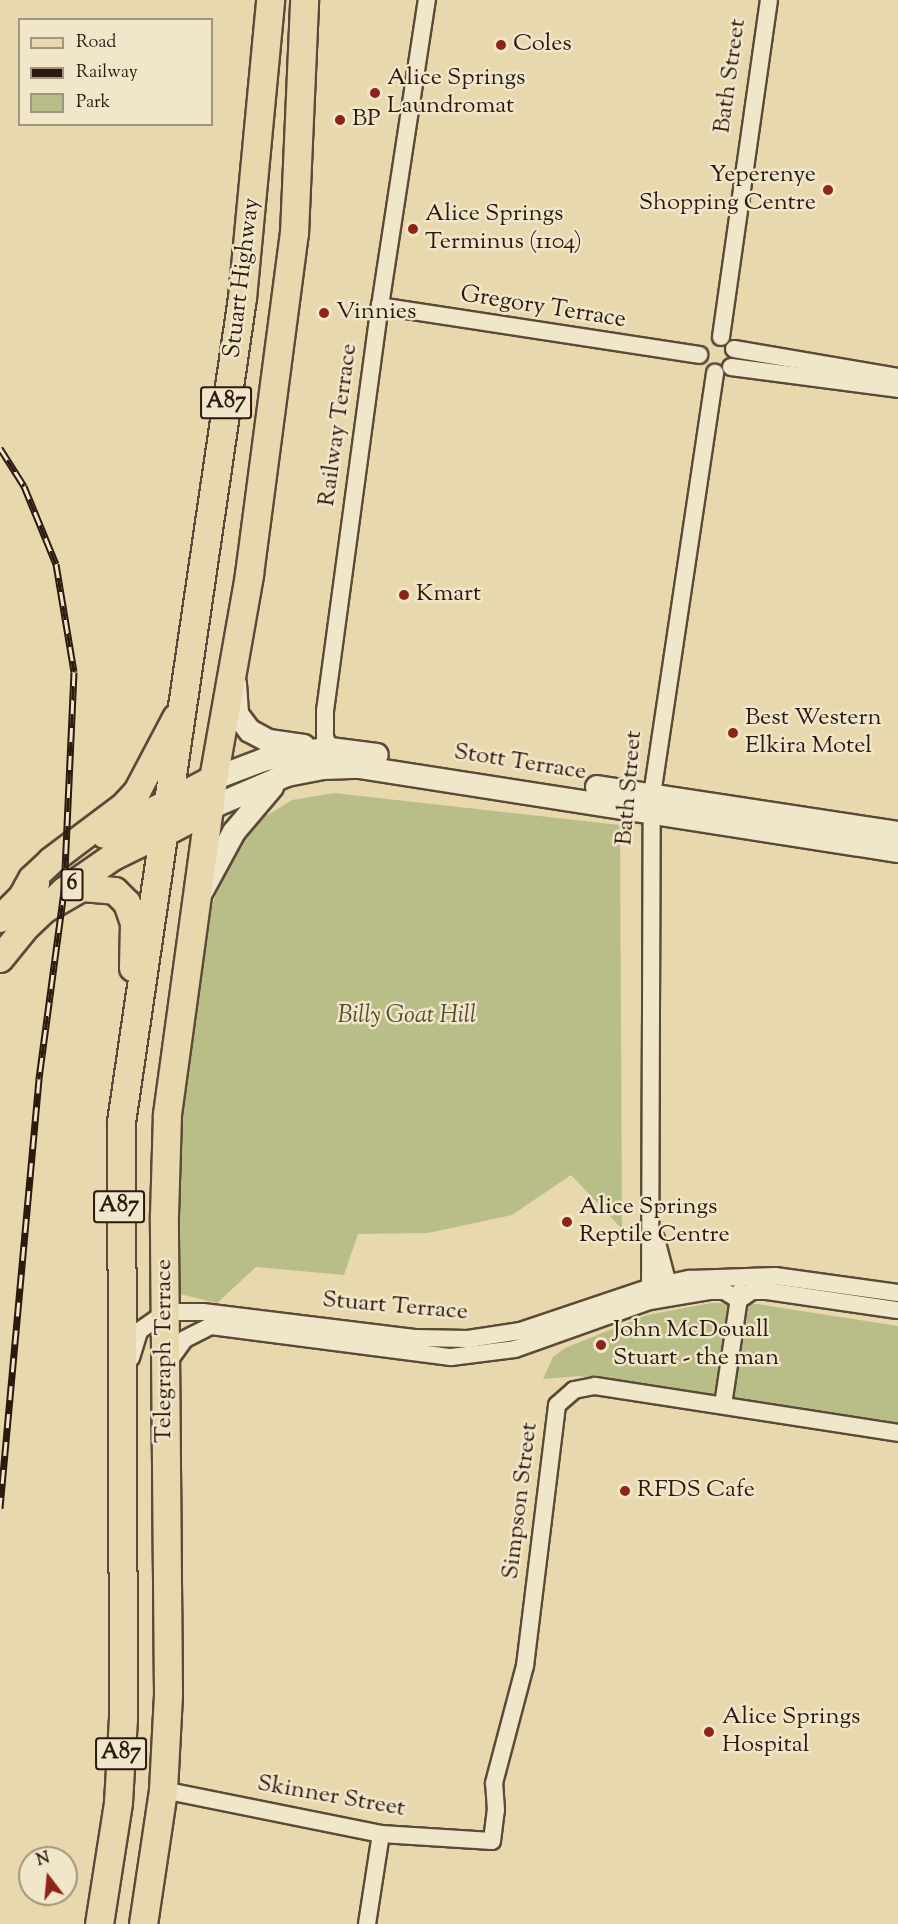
<!DOCTYPE html>
<style>
body{margin:0}
#map{position:relative;width:898px;height:1924px;overflow:hidden;background:#e8d8ae;font-family:"Sorts Mill Goudy",serif}
div>[style]{position:absolute}
.green>*{inset:0;background:#b9be88}
.roads{filter:drop-shadow(2px 0 #5b4a37) drop-shadow(-2px 0 #5b4a37) drop-shadow(0 2px #5b4a37) drop-shadow(0 -2px #5b4a37)}
.minor>*{height:16px;margin:-8px;padding:0 8px;transform-origin:8px;border-radius:8px;background:#f0e6ca}
.secondary>*{height:22px;margin:-11px;padding:0 11px;transform-origin:11px;border-radius:11px;background:#f0e6ca}
.primary>*{height:26px;margin:-13px;padding:0 13px;transform-origin:13px;border-radius:13px;background:#e8d8ae}
.trunk>*{height:27px;margin:-13.5px;padding:0 13.5px;transform-origin:13.5px;border-radius:13.5px;background:#e8d8ae}
.rail>*{height:7px;margin-top:-3.5px;transform-origin:0;background:repeating-linear-gradient(90deg,#f0e6ca 0 14px,#2c1a0f 0 28px);box-sizing:border-box;border-block:2px solid #2c1a0f}
.dots>*{width:16px;height:16px;translate:-50% -50%;box-sizing:border-box;border:3px solid #f0e6ca;border-radius:50%}
span{translate:-50% -50%;white-space:nowrap;text-align:center;line-height:1.15;-webkit-text-stroke:5px #f0e6ca;paint-order:stroke}
.shield-label span{padding:2px 4px;background:#f0e6ca;border:2px solid;border-radius:4px;-webkit-text-stroke-width:0}
.shield-label{font-size:22px;color:#2c1a0f;font-weight:700}
.poi-label{font-size:24px;color:#2c1a0f}
.left{translate:0 -50%;text-align:left}
.right{translate:-100% -50%;text-align:right}
.street-label{font-size:24px;color:#2c1a0f}
.park-label{font-size:24px;color:#564b33;font-style:italic}
.legend{position:absolute;left:18px;top:18px;width:195px;height:108px;box-sizing:border-box;background:#f0e6ca;border:2px solid #a2947f;margin:0;padding:8px 10px;list-style:none;font-size:18px;color:#2c1a0f}
.legend li{display:flex;align-items:center;gap:12px;height:30px}
.legend b{width:30px;border:2px solid #a2947f}
.north{position:absolute;left:18px;top:1846px;width:60px;height:60px;box-sizing:border-box;background:#f0e6ca;border:2px solid #a2947f;border-radius:50%;rotate:344deg;font-size:16px;font-weight:700;line-height:24px;text-align:center;color:#2c1a0f}
.north::after{content:'';display:block;margin:auto;width:21px;height:27px;background:#8f2418;clip-path:polygon(50% 0,100% 100%,50% 72%,0 100%)}
</style>
<div id="map">
<div class="green">
<i style="clip-path:polygon(334px 793px,620px 825px,622px 1229px,571px 1175px,512px 1215px,428px 1233px,358px 1234px,344px 1275px,256px 1267px,217px 1303px,176px 1293px,166px 1194px,205px 925px,232px 851px,261px 819px,292px 800px)"></i>
<i style="clip-path:polygon(711px 1303px,757px 1304px,898px 1326px,898px 1426px,579px 1376px,543px 1379px,553px 1357px,565px 1348px,647px 1315px)"></i>
</div>
<div class="roads">
<div class="minor">
<i style="left:380px;top:306px;width:323px;rotate:8.7deg"></i>
<i style="left:721px;top:337px;width:340px;rotate:-81.9deg"></i>
<i style="left:734px;top:349px;width:166px;rotate:9.7deg"></i>
<i style="left:731px;top:367px;width:168px;rotate:7.5deg"></i>
<i style="left:330px;top:749px;width:13px;rotate:-113deg"></i>
<i style="left:325px;top:737px;width:26px;rotate:-90deg"></i>
<i style="left:325px;top:711px;width:409px;rotate:-82.3deg"></i>
<i style="left:380px;top:306px;width:310px;rotate:-81.3deg"></i>
<i style="left:652px;top:795px;width:427px;rotate:-81.5deg"></i>
<i style="left:656px;top:1239px;width:55px;rotate:75.2deg"></i>
<i style="left:650px;top:1297px;width:486px;rotate:-89.8deg"></i>
<i style="left:131px;top:1358px;width:28px;rotate:-73deg"></i>
<i style="left:139px;top:1331px;width:33px;rotate:-35deg"></i>
<i style="left:166px;top:1312px;width:37px"></i>
<i style="left:203px;top:1312px;width:215px;rotate:7deg"></i>
<i style="left:416px;top:1338px;width:52px;rotate:1.1deg"></i>
<i style="left:468px;top:1339px;width:53px;rotate:-8.7deg"></i>
<i style="left:520px;top:1331px;width:138px;rotate:-18.6deg"></i>
<i style="left:651px;top:1287px;width:40px;rotate:-12deg"></i>
<i style="left:690px;top:1279px;width:85px;rotate:-2deg"></i>
<i style="left:775px;top:1276px;width:124px;rotate:7.9deg"></i>
<i style="left:166px;top:1365px;width:32px;rotate:-54deg"></i>
<i style="left:185px;top:1339px;width:29px;rotate:-27deg"></i>
<i style="left:211px;top:1326px;width:242px;rotate:7.4deg"></i>
<i style="left:451px;top:1357px;width:64px;rotate:-7.1deg"></i>
<i style="left:515px;top:1349px;width:143px;rotate:-19.6deg"></i>
<i style="left:650px;top:1301px;width:60px;rotate:-9.6deg"></i>
<i style="left:709px;top:1291px;width:15px"></i>
<i style="left:724px;top:1291px;width:17px;rotate:31deg"></i>
<i style="left:739px;top:1300px;width:16px;rotate:-35deg"></i>
<i style="left:752px;top:1291px;width:15px"></i>
<i style="left:767px;top:1291px;width:132px;rotate:8.3deg"></i>
<i style="left:723px;top:1405px;width:115px;rotate:-81.5deg"></i>
<i style="left:163px;top:1790px;width:222px;rotate:11.4deg"></i>
<i style="left:381px;top:1834px;width:111px;rotate:3.6deg"></i>
<i style="left:492px;top:1841px;width:31px;rotate:-83deg"></i>
<i style="left:496px;top:1810px;width:27px;rotate:-94deg"></i>
<i style="left:494px;top:1783px;width:121px;rotate:-75.2deg"></i>
<i style="left:525px;top:1666px;width:263px;rotate:-83deg"></i>
<i style="left:557px;top:1405px;width:23px;rotate:-41deg"></i>
<i style="left:574px;top:1390px;width:21px;rotate:-11deg"></i>
<i style="left:595px;top:1386px;width:307px;rotate:8.8deg"></i>
<i style="left:367px;top:1924px;width:91px;rotate:-81.2deg"></i>
</div>
<div class="secondary">
<i style="left:235px;top:684px;width:30px;rotate:86deg"></i>
<i style="left:237px;top:714px;width:21px;rotate:53deg"></i>
<i style="left:250px;top:731px;width:21px;rotate:28deg"></i>
<i style="left:269px;top:741px;width:35px;rotate:8deg"></i>
<i style="left:213px;top:779px;width:53px;rotate:-20.8deg"></i>
<i style="left:263px;top:760px;width:39px;rotate:-12deg"></i>
<i style="left:301px;top:752px;width:29px;rotate:-6deg"></i>
<i style="left:330px;top:749px;width:47px;rotate:7.3deg"></i>
<i style="left:597px;top:787px;width:304px;rotate:8.7deg"></i>
<i style="left:210px;top:808px;width:84px;rotate:-23.2deg"></i>
<i style="left:287px;top:775px;width:37px;rotate:-11deg"></i>
<i style="left:323px;top:768px;width:36px;rotate:-2deg"></i>
<i style="left:359px;top:767px;width:546px;rotate:8.86deg"></i>
<i style="left:202px;top:891px;width:67px;rotate:-61.5deg"></i>
<i style="left:234px;top:832px;width:59px;rotate:-49.8deg"></i>
</div>
<div class="primary">
<i style="left:105px;top:835px;width:68px;rotate:-26.9deg"></i>
<i style="left:23px;top:895px;width:18px;rotate:-61deg"></i>
<i style="left:32px;top:879px;width:26px;rotate:-43deg"></i>
<i style="left:51px;top:861px;width:90px;rotate:-36.9deg"></i>
<i style="left:123px;top:807px;width:21px;rotate:-47deg"></i>
<i style="left:137px;top:792px;width:84px;rotate:-62.2deg"></i>
<i style="left:42px;top:911px;width:46px;rotate:-29.9deg"></i>
<i style="left:82px;top:888px;width:33px;rotate:5deg"></i>
<i style="left:115px;top:891px;width:17px;rotate:45deg"></i>
<i style="left:127px;top:903px;width:21px;rotate:71deg"></i>
<i style="left:134px;top:923px;width:45px;rotate:91.3deg"></i>
<i style="left:0;top:919px;width:51px;rotate:-45deg"></i>
<i style="left:0;top:959px;width:38px;rotate:-51deg"></i>
<i style="left:24px;top:929px;width:55px;rotate:-43.5deg"></i>
<i style="left:64px;top:891px;width:60px;rotate:-34.8deg"></i>
<i style="left:113px;top:857px;width:55px;rotate:-26.1deg"></i>
</div>
<div class="trunk">
<i style="left:166px;top:804px;width:53px;rotate:-28deg"></i>
<i style="left:162px;top:833px;width:54px;rotate:-27.5deg"></i>
<i style="left:99px;top:1924px;width:123px;rotate:-81.1deg"></i>
<i style="left:118px;top:1802px;width:84px;rotate:-86.6deg"></i>
<i style="left:123px;top:1718px;width:596px;rotate:-90.19deg"></i>
<i style="left:121px;top:1122px;width:833px;rotate:-81.65deg"></i>
<i style="left:242px;top:298px;width:299px;rotate:-84.6deg"></i>
<i style="left:143px;top:1924px;width:135px;rotate:-81.5deg"></i>
<i style="left:163px;top:1790px;width:96px;rotate:-87deg"></i>
<i style="left:168px;top:1694px;width:479px;rotate:-90.5deg"></i>
<i style="left:164px;top:1215px;width:101px;rotate:-88.3deg"></i>
<i style="left:167px;top:1114px;width:338px;rotate:-82.2deg"></i>
<i style="left:213px;top:779px;width:208px;rotate:-80deg"></i>
<i style="left:249px;top:574px;width:344px;rotate:-82.5deg"></i>
<i style="left:294px;top:233px;width:233px;rotate:-87.5deg"></i>
</div>
</div>
<div class="rail">
<i style="left:0;top:448px;width:45px;rotate:57.7deg"></i>
<i style="left:24px;top:486px;width:84px;rotate:67.7deg"></i>
<i style="left:56px;top:564px;width:109px;rotate:80.5deg"></i>
<i style="left:74px;top:672px;width:219px;rotate:92.6deg"></i>
<i style="left:64px;top:891px;width:190px;rotate:97.6deg"></i>
<i style="left:39px;top:1079px;width:431px;rotate:95.2deg"></i>
</div>
<div class="dots">
<i style="left:501px;top:45px;background:#8f2418"></i>
<i style="left:375px;top:93px;background:#8f2418"></i>
<i style="left:340px;top:120px;background:#8f2418"></i>
<i style="left:828px;top:190px;background:#8f2418"></i>
<i style="left:413px;top:229px;background:#8f2418"></i>
<i style="left:324px;top:313px;background:#8f2418"></i>
<i style="left:404px;top:595px;background:#8f2418"></i>
<i style="left:733px;top:733px;background:#8f2418"></i>
<i style="left:567px;top:1222px;background:#8f2418"></i>
<i style="left:601px;top:1345px;background:#8f2418"></i>
<i style="left:625px;top:1491px;background:#8f2418"></i>
<i style="left:709px;top:1732px;background:#8f2418"></i>
</div>
<div class="shield-label">
<span style="left:226px;top:403px">A87</span>
<span style="left:72px;top:885px">6</span>
<span style="left:119px;top:1207px">A87</span>
<span style="left:121px;top:1754px">A87</span>
</div>
<div class="poi-label">
<span class="left" style="left:513px;top:45px">Coles</span>
<span class="left" style="left:387px;top:93px">Alice Springs<br>Laundromat</span>
<span class="left" style="left:352px;top:120px">BP</span>
<span class="right" style="left:816px;top:190px">Yeperenye<br>Shopping Centre</span>
<span class="left" style="left:425px;top:229px">Alice Springs<br>Terminus (1104)</span>
<span class="left" style="left:336px;top:313px">Vinnies</span>
<span class="left" style="left:416px;top:595px">Kmart</span>
<span class="left" style="left:745px;top:733px">Best Western<br>Elkira Motel</span>
<span class="left" style="left:579px;top:1222px">Alice Springs<br>Reptile Centre</span>
<span class="left" style="left:613px;top:1345px">John McDouall<br>Stuart - the man</span>
<span class="left" style="left:637px;top:1491px">RFDS Cafe</span>
<span class="left" style="left:722px;top:1732px">Alice Springs<br>Hospital</span>
</div>
<div class="street-label">
<span style="left:731px;top:76px;rotate:-82deg">Bath Street</span>
<span style="left:243px;top:278px;rotate:-83deg">Stuart Highway</span>
<span style="left:543px;top:308px;rotate:9deg">Gregory Terrace</span>
<span style="left:339px;top:425px;rotate:-82deg">Railway Terrace</span>
<span style="left:520px;top:763px;rotate:9deg">Stott Terrace</span>
<span style="left:630px;top:788px;rotate:-85deg">Bath Street</span>
<span style="left:395px;top:1307px;rotate:5deg">Stuart Terrace</span>
<span style="left:165px;top:1351px;rotate:-90deg">Telegraph Terrace</span>
<span style="left:521px;top:1501px;rotate:-83deg">Simpson Street</span>
<span style="left:331px;top:1797px;rotate:10deg">Skinner Street</span>
</div>
<div class="park-label">
<span style="left:407px;top:1017px">Billy Goat Hill</span>
</div>
<ul class="legend">
<li><b style="height:8px;background:#e8d8ae"></b>Road</li>
<li><b style="height:8px;background:#2c1a0f"></b>Railway</li>
<li><b style="height:16px;background:#b9be88"></b>Park</li>
</ul>
<div class="north">N</div>
</div>
